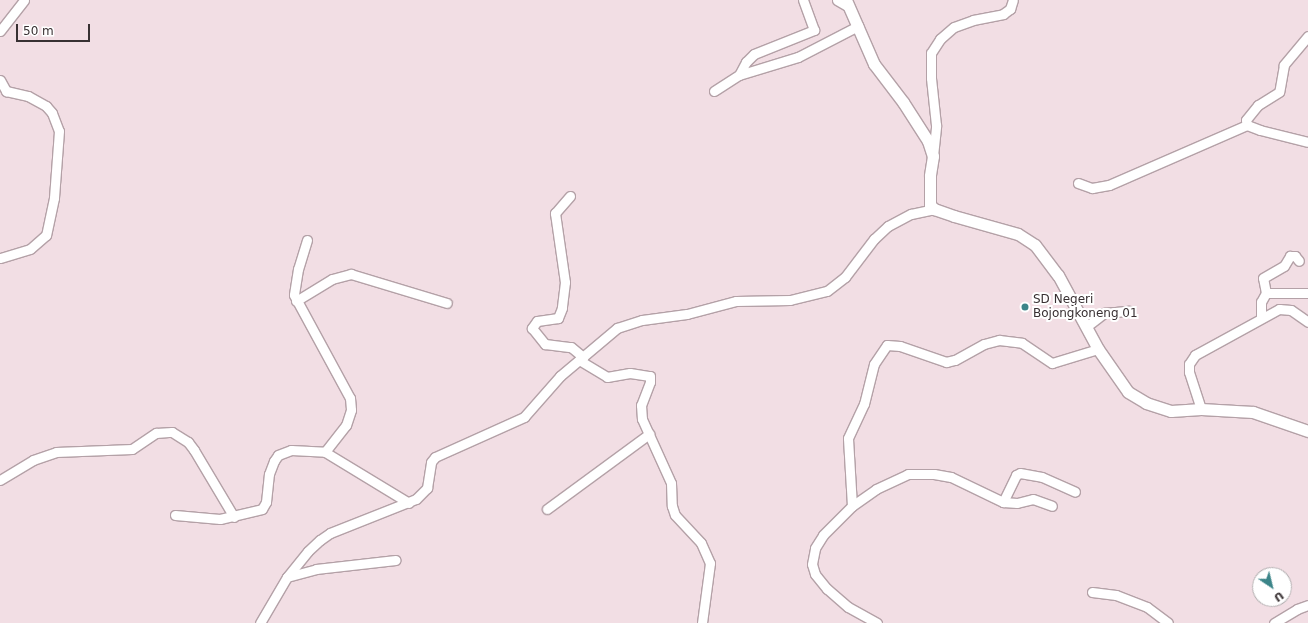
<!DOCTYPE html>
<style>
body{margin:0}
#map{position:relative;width:1308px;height:623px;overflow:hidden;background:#f2dee4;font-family:"DejaVu Sans",sans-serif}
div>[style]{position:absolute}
.roads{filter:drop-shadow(1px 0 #b4a1a7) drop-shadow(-1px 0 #b4a1a7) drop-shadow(0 1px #b4a1a7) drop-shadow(0 -1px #b4a1a7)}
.minor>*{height:9px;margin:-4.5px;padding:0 4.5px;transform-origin:4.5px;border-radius:4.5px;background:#fff}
.tertiary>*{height:11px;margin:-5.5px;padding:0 5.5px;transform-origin:5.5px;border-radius:5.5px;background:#fff}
.dots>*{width:11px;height:11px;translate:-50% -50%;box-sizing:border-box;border:2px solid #fff;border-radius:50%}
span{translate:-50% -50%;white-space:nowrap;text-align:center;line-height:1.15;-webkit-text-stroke:4px #fff;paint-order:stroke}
.poi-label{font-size:12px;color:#383032}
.left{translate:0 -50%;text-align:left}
.north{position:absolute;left:1252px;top:567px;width:40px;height:40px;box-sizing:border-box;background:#fff;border:1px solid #afacad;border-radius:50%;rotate:145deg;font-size:11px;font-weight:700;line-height:16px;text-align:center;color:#383032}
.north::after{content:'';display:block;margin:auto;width:14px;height:18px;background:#3c8589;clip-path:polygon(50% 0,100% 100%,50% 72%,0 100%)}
.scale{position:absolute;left:16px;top:24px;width:74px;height:18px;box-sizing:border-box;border:2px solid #383032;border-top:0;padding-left:5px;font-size:12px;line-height:14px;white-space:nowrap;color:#383032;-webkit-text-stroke:3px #fff;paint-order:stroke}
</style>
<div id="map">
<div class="roads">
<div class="minor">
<i style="left:837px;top:0;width:14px;rotate:30deg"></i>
<i style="left:0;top:31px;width:39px;rotate:-52deg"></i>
<i style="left:1308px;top:36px;width:38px;rotate:130deg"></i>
<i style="left:1284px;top:65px;width:27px;rotate:100deg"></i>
<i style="left:1279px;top:92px;width:25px;rotate:148deg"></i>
<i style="left:1258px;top:105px;width:19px;rotate:129deg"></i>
<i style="left:1246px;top:120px;width:5px;rotate:79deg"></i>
<i style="left:1247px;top:125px;width:14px;rotate:21deg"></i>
<i style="left:1260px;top:130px;width:49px;rotate:14deg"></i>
<i style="left:739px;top:75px;width:15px;rotate:-62deg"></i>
<i style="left:746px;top:62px;width:11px;rotate:-45deg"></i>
<i style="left:754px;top:54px;width:65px;rotate:-21.8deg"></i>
<i style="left:814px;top:30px;width:32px;rotate:-110deg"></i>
<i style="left:0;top:80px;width:13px;rotate:61deg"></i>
<i style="left:6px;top:91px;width:23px;rotate:13deg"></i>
<i style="left:28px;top:96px;width:21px;rotate:29deg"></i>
<i style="left:46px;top:106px;width:9px;rotate:49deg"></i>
<i style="left:52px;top:113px;width:19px;rotate:69deg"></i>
<i style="left:59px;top:131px;width:67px;rotate:94.3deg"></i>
<i style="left:54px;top:198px;width:38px;rotate:102deg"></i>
<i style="left:46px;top:235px;width:21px;rotate:139deg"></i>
<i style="left:30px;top:249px;width:31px;rotate:163deg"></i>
<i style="left:714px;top:91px;width:30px;rotate:-33deg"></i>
<i style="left:739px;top:75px;width:62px;rotate:-17deg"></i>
<i style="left:798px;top:57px;width:68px;rotate:-27.3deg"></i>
<i style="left:933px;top:156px;width:31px;rotate:-84deg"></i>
<i style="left:936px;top:125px;width:47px;rotate:-96.1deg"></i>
<i style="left:931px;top:78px;width:25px;rotate:-90deg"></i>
<i style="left:931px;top:53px;width:17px;rotate:-57deg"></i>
<i style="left:940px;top:39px;width:18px;rotate:-41deg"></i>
<i style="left:954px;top:27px;width:20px;rotate:-20deg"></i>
<i style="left:973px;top:20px;width:31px;rotate:-11deg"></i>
<i style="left:1003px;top:14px;width:9px;rotate:-36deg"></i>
<i style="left:1010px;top:9px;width:9px;rotate:-72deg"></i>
<i style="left:1078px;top:183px;width:15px;rotate:20deg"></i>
<i style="left:1092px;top:188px;width:17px;rotate:-10deg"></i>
<i style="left:1109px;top:185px;width:150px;rotate:-23.5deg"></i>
<i style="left:570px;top:196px;width:23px;rotate:131deg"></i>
<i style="left:555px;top:213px;width:70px;rotate:81.8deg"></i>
<i style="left:565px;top:282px;width:26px;rotate:97deg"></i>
<i style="left:562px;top:308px;width:11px;rotate:112deg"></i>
<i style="left:558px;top:318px;width:21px;rotate:172deg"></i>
<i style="left:537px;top:321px;width:9px;rotate:126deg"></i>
<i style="left:532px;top:328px;width:21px;rotate:51deg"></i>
<i style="left:545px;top:344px;width:26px;rotate:7deg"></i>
<i style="left:571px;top:347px;width:16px;rotate:40deg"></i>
<i style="left:307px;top:240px;width:30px;rotate:107deg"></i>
<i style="left:298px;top:269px;width:26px;rotate:99deg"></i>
<i style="left:294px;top:295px;width:117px;rotate:61.5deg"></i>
<i style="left:350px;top:398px;width:12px;rotate:85deg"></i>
<i style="left:351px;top:410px;width:16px;rotate:108deg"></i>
<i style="left:346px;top:425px;width:34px;rotate:128deg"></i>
<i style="left:1266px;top:293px;width:15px;rotate:-101deg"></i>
<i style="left:1263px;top:278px;width:24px;rotate:-30deg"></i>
<i style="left:1284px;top:266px;width:12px;rotate:-59deg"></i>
<i style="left:1290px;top:256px;width:5px"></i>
<i style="left:1295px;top:256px;width:6px;rotate:51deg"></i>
<i style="left:296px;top:301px;width:42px;rotate:-31.4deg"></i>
<i style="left:332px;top:279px;width:20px;rotate:-15deg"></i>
<i style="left:351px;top:274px;width:100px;rotate:16.8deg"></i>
<i style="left:1261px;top:318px;width:16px;rotate:-90deg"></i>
<i style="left:1261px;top:302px;width:10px;rotate:-61deg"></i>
<i style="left:1266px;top:293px;width:42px"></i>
<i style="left:1086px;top:327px;width:23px;rotate:-38deg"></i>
<i style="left:1104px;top:313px;width:25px;rotate:-5deg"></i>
<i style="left:579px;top:360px;width:33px;rotate:31deg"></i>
<i style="left:607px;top:377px;width:23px;rotate:-10deg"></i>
<i style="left:630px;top:373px;width:20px;rotate:9deg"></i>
<i style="left:650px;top:376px;width:6px;rotate:90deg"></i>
<i style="left:650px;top:382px;width:25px;rotate:111deg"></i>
<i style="left:641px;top:405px;width:14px;rotate:86deg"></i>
<i style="left:642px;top:419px;width:70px;rotate:65.6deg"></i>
<i style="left:671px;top:483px;width:23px;rotate:88deg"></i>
<i style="left:672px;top:506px;width:9px;rotate:72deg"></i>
<i style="left:675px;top:515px;width:38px;rotate:47deg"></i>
<i style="left:701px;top:543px;width:22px;rotate:66deg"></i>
<i style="left:710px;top:563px;width:61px;rotate:97.6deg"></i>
<i style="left:1201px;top:409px;width:39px;rotate:-108deg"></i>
<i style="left:1189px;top:372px;width:8px;rotate:-90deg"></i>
<i style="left:1189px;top:364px;width:11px;rotate:-56deg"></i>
<i style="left:1195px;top:355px;width:96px;rotate:-28.7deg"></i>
<i style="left:1279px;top:309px;width:12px;rotate:5deg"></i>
<i style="left:1291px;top:310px;width:21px;rotate:35deg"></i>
<i style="left:0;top:480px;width:39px;rotate:-31deg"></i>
<i style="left:33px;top:460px;width:24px;rotate:-19deg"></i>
<i style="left:56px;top:452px;width:76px;rotate:-2.3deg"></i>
<i style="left:132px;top:449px;width:29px;rotate:-34deg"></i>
<i style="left:156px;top:433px;width:16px;rotate:-4deg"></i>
<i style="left:172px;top:432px;width:19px;rotate:32deg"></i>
<i style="left:188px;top:442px;width:10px;rotate:53deg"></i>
<i style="left:194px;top:450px;width:78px;rotate:59.2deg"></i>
<i style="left:1003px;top:502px;width:30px;rotate:-64deg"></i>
<i style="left:1016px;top:475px;width:4px;rotate:-27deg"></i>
<i style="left:1020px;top:473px;width:22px;rotate:10deg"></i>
<i style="left:1042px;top:477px;width:36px;rotate:24deg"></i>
<i style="left:852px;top:506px;width:68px;rotate:-93.4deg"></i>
<i style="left:848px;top:438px;width:38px;rotate:-65deg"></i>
<i style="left:864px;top:404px;width:41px;rotate:-76deg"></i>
<i style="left:874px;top:364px;width:23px;rotate:-56deg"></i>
<i style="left:887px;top:345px;width:13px;rotate:4deg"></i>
<i style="left:900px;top:346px;width:49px;rotate:19.2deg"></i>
<i style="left:946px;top:362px;width:9px;rotate:-13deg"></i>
<i style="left:955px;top:360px;width:33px;rotate:-29deg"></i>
<i style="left:984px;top:344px;width:16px;rotate:-15deg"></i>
<i style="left:999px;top:340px;width:23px;rotate:7deg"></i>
<i style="left:1022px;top:343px;width:36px;rotate:34deg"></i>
<i style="left:1052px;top:363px;width:48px;rotate:-16.9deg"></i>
<i style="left:547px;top:509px;width:127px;rotate:-36.3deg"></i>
<i style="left:175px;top:515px;width:45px;rotate:5.1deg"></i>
<i style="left:220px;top:519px;width:43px;rotate:-13.4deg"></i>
<i style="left:262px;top:509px;width:8px;rotate:-60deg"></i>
<i style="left:266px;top:502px;width:28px;rotate:-84deg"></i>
<i style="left:269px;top:474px;width:14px;rotate:-69deg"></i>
<i style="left:274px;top:461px;width:7px;rotate:-56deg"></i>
<i style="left:278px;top:455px;width:14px;rotate:-21deg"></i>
<i style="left:291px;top:450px;width:34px;rotate:3deg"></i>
<i style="left:325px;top:452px;width:98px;rotate:31.3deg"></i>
<i style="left:287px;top:577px;width:30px;rotate:-15deg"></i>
<i style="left:316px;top:569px;width:80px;rotate:-6.5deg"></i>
<i style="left:1092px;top:592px;width:24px;rotate:7deg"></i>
<i style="left:1116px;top:595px;width:33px;rotate:21deg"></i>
<i style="left:1147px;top:607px;width:26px;rotate:37deg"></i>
<i style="left:260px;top:623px;width:53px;rotate:-59.6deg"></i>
<i style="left:287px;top:577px;width:33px;rotate:-51deg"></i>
<i style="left:308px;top:551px;width:16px;rotate:-43deg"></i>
<i style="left:320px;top:540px;width:12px;rotate:-35deg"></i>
<i style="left:330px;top:533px;width:92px;rotate:-21.6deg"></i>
<i style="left:416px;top:499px;width:16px;rotate:-45deg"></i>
<i style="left:427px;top:488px;width:26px;rotate:-81deg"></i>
<i style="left:431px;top:462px;width:6px;rotate:-51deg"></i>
<i style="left:435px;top:457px;width:98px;rotate:-24.2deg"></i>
<i style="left:524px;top:417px;width:55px;rotate:-48.7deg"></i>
<i style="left:560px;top:376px;width:75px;rotate:-40.1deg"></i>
<i style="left:617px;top:328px;width:26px;rotate:-18deg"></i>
<i style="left:642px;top:320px;width:45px;rotate:-7.6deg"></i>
<i style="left:687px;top:314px;width:51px;rotate:-14.9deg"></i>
<i style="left:736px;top:301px;width:54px;rotate:-1.1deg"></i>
<i style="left:790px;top:300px;width:38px;rotate:-14deg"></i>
<i style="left:827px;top:291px;width:23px;rotate:-38deg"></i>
<i style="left:845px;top:277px;width:48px;rotate:-52.7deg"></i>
<i style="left:874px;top:239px;width:19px;rotate:-43deg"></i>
<i style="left:888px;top:226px;width:26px;rotate:-28deg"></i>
<i style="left:911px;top:214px;width:24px;rotate:-12deg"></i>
<i style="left:877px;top:623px;width:33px;rotate:-151deg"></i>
<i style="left:848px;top:607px;width:28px;rotate:-139deg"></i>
<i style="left:827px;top:589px;width:19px;rotate:-129deg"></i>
<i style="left:815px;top:574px;width:10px;rotate:-107deg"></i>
<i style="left:812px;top:564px;width:16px;rotate:-79deg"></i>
<i style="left:815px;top:548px;width:15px;rotate:-58deg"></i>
<i style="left:823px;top:535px;width:41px;rotate:-45deg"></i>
<i style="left:852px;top:506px;width:29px;rotate:-35deg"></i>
<i style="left:876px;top:489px;width:35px;rotate:-25deg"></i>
<i style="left:908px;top:474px;width:26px"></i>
<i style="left:934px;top:474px;width:17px;rotate:10deg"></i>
<i style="left:951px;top:477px;width:58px;rotate:25.7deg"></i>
<i style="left:1003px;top:502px;width:14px;rotate:4deg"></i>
<i style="left:1017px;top:503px;width:16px;rotate:-14deg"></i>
<i style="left:1033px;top:499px;width:20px;rotate:20deg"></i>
<i style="left:1274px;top:623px;width:27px;rotate:-31deg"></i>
<i style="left:1297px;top:609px;width:12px;rotate:-20deg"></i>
</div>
<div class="tertiary">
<i style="left:846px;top:0;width:70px;rotate:66.4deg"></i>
<i style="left:874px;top:64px;width:48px;rotate:52.7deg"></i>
<i style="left:903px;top:102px;width:46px;rotate:57.3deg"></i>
<i style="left:928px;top:141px;width:16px;rotate:72deg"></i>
<i style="left:933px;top:156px;width:20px;rotate:99deg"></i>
<i style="left:930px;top:176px;width:29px;rotate:90deg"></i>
<i style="left:930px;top:205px;width:6px;rotate:45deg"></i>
<i style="left:934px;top:209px;width:21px;rotate:19deg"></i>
<i style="left:954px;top:216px;width:66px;rotate:15.7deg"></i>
<i style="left:1018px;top:234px;width:20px;rotate:33deg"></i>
<i style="left:1035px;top:245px;width:38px;rotate:53deg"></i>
<i style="left:1058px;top:275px;width:84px;rotate:61.6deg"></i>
<i style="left:1098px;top:349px;width:52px;rotate:55.1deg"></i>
<i style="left:1128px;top:392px;width:21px;rotate:31deg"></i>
<i style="left:1146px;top:403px;width:26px;rotate:18deg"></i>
<i style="left:1171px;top:411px;width:30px;rotate:-4deg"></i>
<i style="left:1201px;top:409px;width:52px;rotate:3.3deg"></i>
<i style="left:1253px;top:412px;width:58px;rotate:19.1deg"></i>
</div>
</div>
<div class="dots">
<i style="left:1025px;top:307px;background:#3c8589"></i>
</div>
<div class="poi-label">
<span class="left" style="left:1033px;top:307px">SD Negeri<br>Bojongkoneng 01</span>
</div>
<div class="north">U</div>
<div class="scale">50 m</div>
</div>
